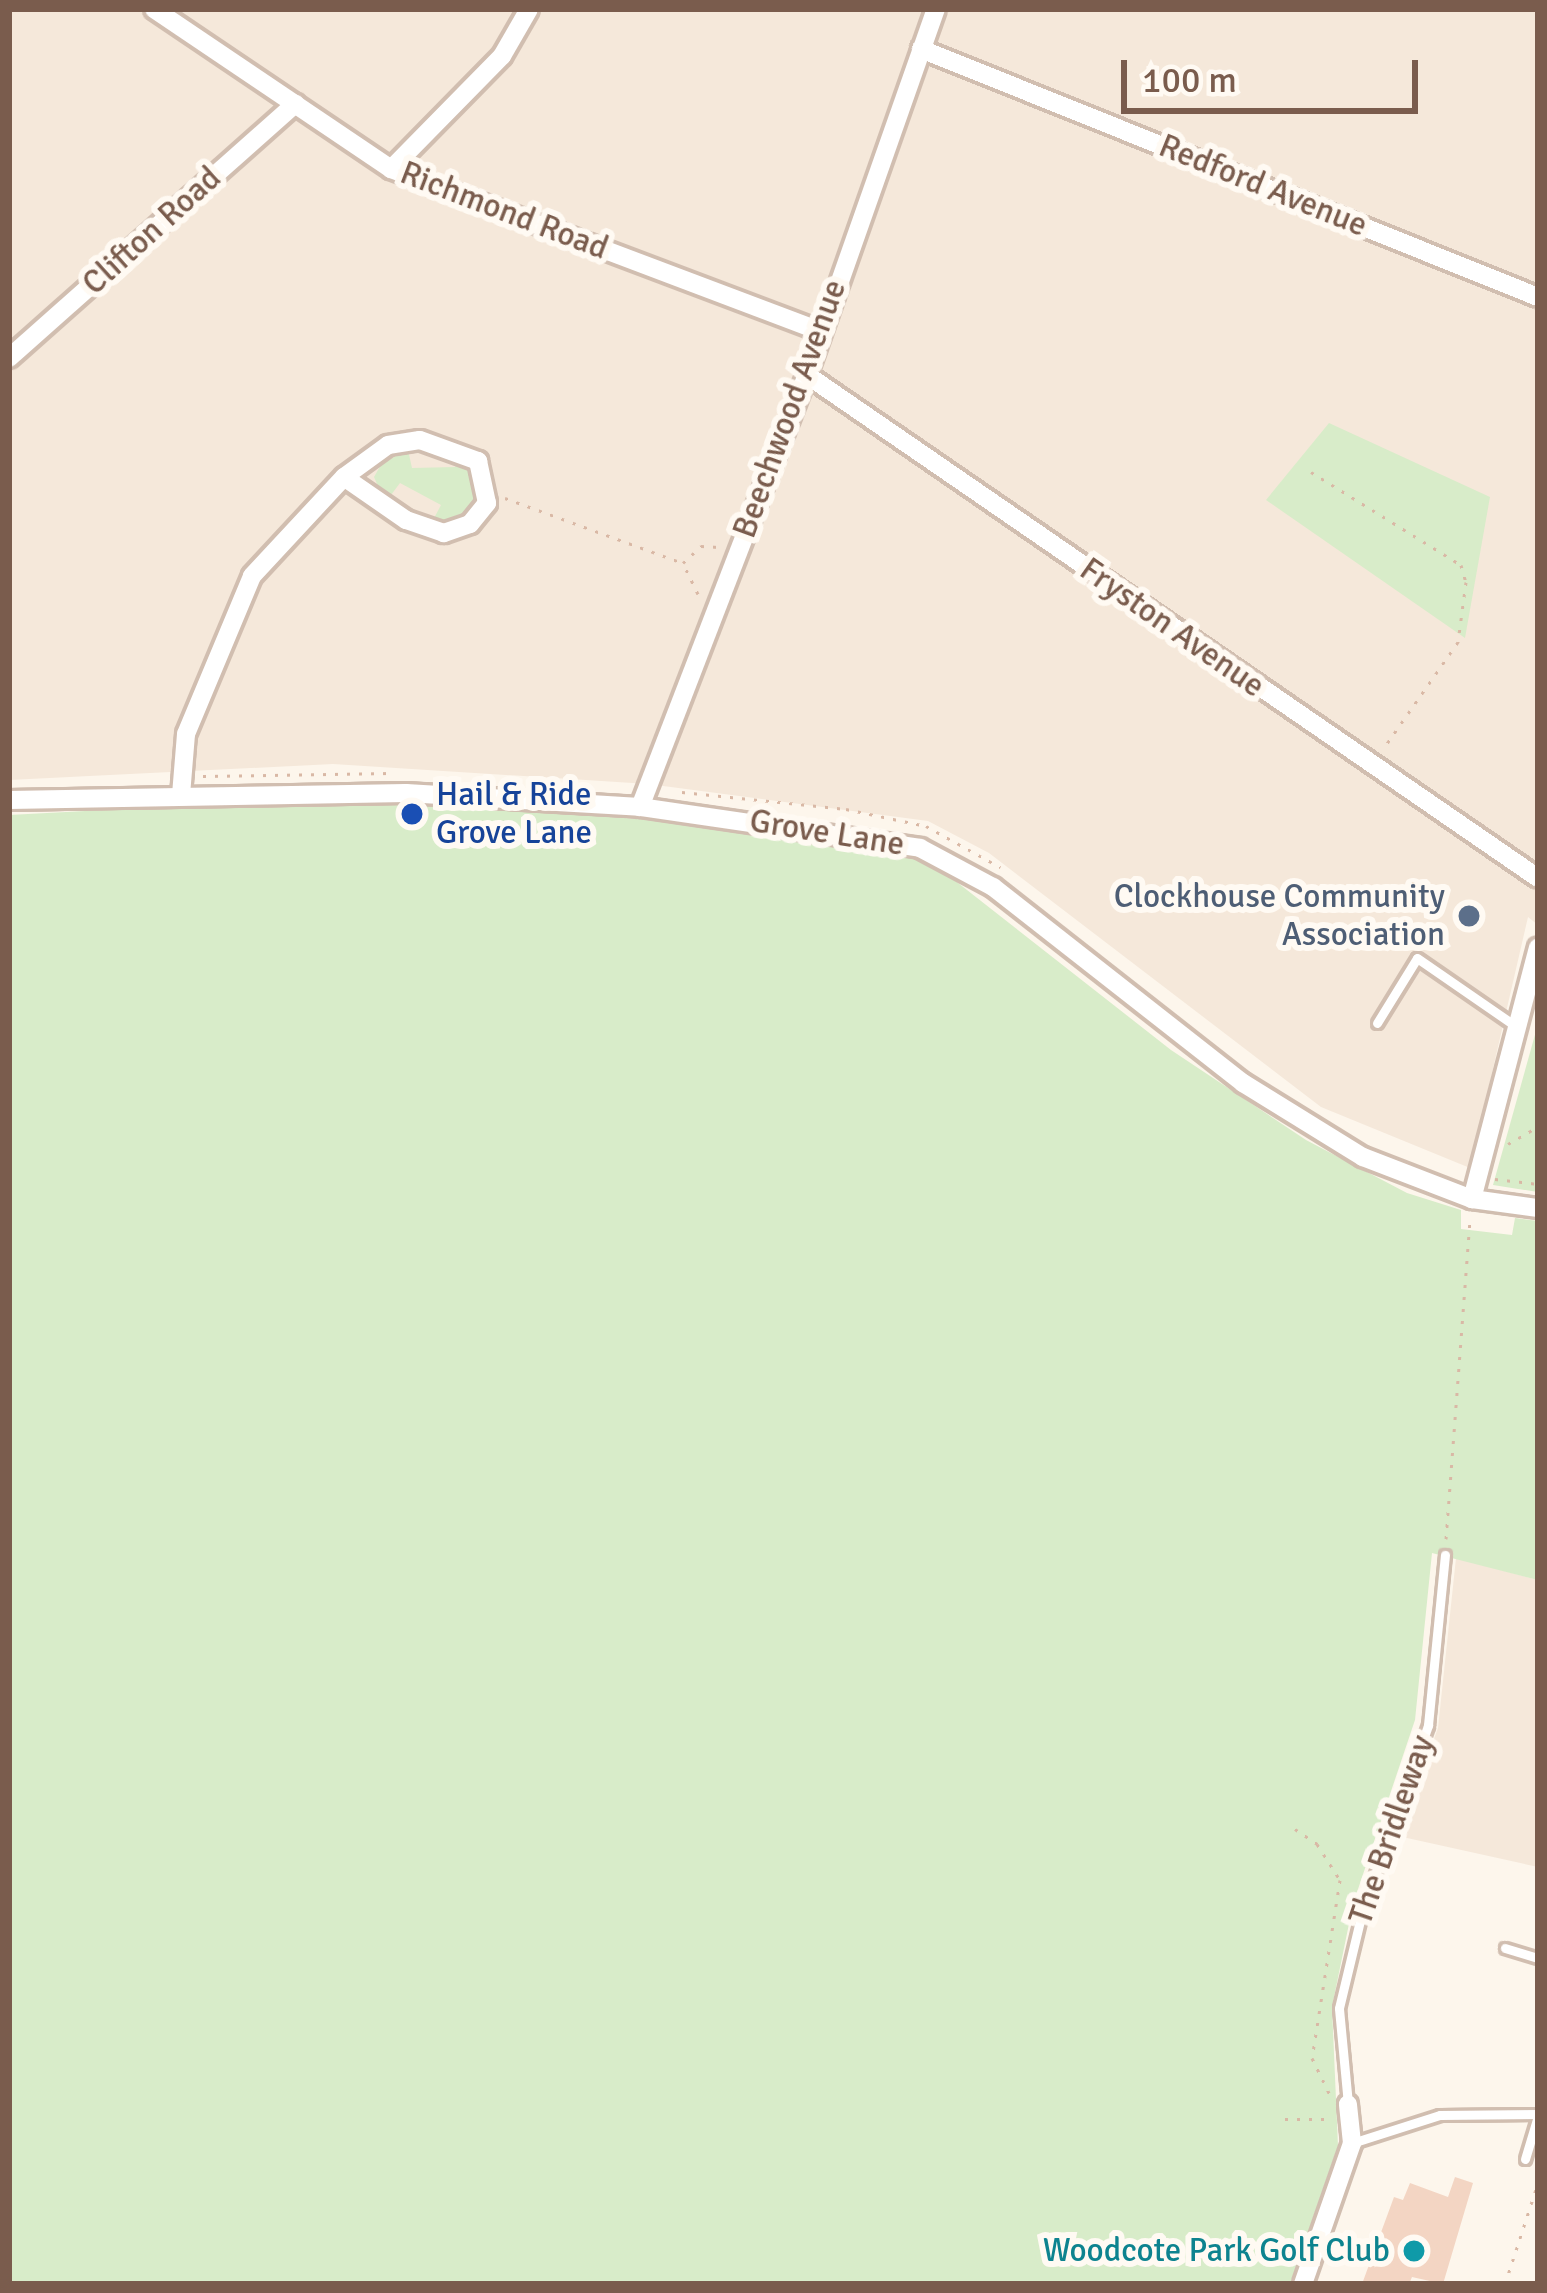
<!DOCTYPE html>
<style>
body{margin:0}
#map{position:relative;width:1547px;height:2293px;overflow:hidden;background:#fdf6ec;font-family:Signika,sans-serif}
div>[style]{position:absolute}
.residential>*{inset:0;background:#f5e8da}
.green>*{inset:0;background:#d8ecc9}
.building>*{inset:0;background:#f3d5c3}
.path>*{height:3px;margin-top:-1.5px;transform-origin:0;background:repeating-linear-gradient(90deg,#d9b8a5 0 3px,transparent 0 12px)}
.roads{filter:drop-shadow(3px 0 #d1beb0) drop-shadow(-3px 0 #d1beb0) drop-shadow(0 3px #d1beb0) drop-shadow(0 -3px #d1beb0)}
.lane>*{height:9px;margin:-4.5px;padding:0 4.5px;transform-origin:4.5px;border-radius:4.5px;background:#fff}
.street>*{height:18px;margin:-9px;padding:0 9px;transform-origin:9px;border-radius:9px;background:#fff}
.dots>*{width:33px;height:33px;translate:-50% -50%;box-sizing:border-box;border:6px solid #fffaf3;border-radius:50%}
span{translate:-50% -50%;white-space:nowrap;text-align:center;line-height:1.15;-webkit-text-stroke:12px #fffaf3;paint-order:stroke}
.street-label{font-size:33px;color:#7a5c4d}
.transit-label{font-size:33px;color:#164399}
.left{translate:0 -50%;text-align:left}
.service-label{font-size:33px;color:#4e5e75}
.right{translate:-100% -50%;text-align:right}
.culture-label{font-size:33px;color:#0d838f}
.frame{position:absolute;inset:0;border:12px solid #7a5c4d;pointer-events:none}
.scale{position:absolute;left:1121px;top:60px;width:297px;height:54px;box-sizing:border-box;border:6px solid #7a5c4d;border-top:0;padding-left:15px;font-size:36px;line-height:42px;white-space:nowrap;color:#7a5c4d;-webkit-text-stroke:9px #fffaf3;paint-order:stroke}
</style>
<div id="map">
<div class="residential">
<i style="clip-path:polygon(9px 9px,1538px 9px,1538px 925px,1528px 917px,1470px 1168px,1321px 1107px,989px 853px,928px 821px,648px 784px,333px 764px,9px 780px)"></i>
<i style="clip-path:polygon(1456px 1558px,1538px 1580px,1538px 1867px,1398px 1836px,1438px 1728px)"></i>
</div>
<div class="green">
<i style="clip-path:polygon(1329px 423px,1490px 497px,1465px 638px,1266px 500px)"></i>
<i style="clip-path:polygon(408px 450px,412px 468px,455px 467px,459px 459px,473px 470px,475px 503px,464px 517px,432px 522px,441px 505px,400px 483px,388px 499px,381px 493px,374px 477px,382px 463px)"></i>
<i style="clip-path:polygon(331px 798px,640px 819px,930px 861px,1171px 1050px,1306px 1140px,1407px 1193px,1461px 1210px,1461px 1229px,1512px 1235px,1515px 1218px,1538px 1221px,1538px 1580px,1432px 1553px,1415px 1720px,1353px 1904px,1332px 2007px,1338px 2146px,1290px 2284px,9px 2284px,9px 815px)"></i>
<i style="clip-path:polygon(1538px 1024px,1538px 1192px,1493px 1185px)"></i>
</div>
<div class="building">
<i style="clip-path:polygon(1455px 2177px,1473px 2183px,1443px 2284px,1412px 2277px,1409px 2284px,1362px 2284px,1394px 2197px,1403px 2200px,1410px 2183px,1448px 2197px)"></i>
</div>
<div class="path">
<i style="left:1311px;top:472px;width:176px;rotate:31.8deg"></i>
<i style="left:1461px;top:565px;width:18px;rotate:74deg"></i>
<i style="left:1466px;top:582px;width:61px;rotate:97.6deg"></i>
<i style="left:1458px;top:642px;width:131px;rotate:125deg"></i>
<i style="left:505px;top:498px;width:189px;rotate:20.1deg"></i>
<i style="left:698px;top:594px;width:34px;rotate:-116deg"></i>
<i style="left:683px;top:563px;width:25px;rotate:-43deg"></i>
<i style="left:701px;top:546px;width:18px;rotate:3deg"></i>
<i style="left:203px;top:776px;width:188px;rotate:-0.9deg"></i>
<i style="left:682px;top:792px;width:165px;rotate:5.9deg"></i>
<i style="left:846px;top:809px;width:82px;rotate:12deg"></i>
<i style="left:926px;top:826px;width:85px;rotate:29deg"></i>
<i style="left:1508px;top:1144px;width:34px;rotate:-30deg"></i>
<i style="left:1495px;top:1179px;width:43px;rotate:6.6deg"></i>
<i style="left:1446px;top:1539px;width:321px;rotate:-85.7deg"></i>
<i style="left:1295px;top:1829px;width:27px;rotate:34deg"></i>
<i style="left:1317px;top:1844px;width:43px;rotate:57.4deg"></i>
<i style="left:1340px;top:1880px;width:180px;rotate:98.9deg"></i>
<i style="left:1312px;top:2058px;width:41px;rotate:64.1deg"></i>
<i style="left:1285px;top:2119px;width:45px"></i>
<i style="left:1505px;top:2284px;width:106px;rotate:-71.9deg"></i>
</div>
<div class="roads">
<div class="lane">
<i style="left:1377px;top:1023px;width:76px;rotate:-58.4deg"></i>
<i style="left:1417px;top:958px;width:121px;rotate:34.6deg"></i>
<i style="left:1505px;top:1948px;width:34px;rotate:17deg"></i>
<i style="left:1348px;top:2104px;width:96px;rotate:-95.4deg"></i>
<i style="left:1339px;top:2008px;width:103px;rotate:-76.5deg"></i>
<i style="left:1363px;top:1908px;width:194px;rotate:-70.4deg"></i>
<i style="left:1428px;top:1725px;width:171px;rotate:-84.3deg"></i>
<i style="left:1352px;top:2143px;width:92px;rotate:-17.7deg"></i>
<i style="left:1440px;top:2115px;width:98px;rotate:-0.6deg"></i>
<i style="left:1525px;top:2159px;width:45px;rotate:-73.2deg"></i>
</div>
<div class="street">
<i style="left:154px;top:9px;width:286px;rotate:34deg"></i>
<i style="left:391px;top:169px;width:455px;rotate:20.7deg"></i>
<i style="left:921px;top:49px;width:665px;rotate:21.9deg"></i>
<i style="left:391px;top:169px;width:158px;rotate:-45.5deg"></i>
<i style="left:502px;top:56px;width:54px;rotate:-60.1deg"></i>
<i style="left:9px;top:358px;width:383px;rotate:-41.6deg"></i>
<i style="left:807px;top:375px;width:887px;rotate:34.53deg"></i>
<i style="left:181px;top:795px;width:61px;rotate:-85.3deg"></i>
<i style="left:186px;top:734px;width:171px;rotate:-67.3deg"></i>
<i style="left:252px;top:576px;width:135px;rotate:-47.1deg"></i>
<i style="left:344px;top:477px;width:54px;rotate:-36deg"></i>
<i style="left:388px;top:445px;width:32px;rotate:-9deg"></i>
<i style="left:420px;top:440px;width:62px;rotate:19.9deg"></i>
<i style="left:478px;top:461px;width:43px;rotate:77.9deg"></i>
<i style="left:487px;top:503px;width:27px;rotate:129deg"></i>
<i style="left:470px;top:524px;width:28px;rotate:161deg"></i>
<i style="left:444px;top:533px;width:40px;rotate:-161.1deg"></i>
<i style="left:406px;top:520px;width:75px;rotate:-145.3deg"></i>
<i style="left:9px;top:800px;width:397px;rotate:-1deg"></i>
<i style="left:406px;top:793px;width:234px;rotate:3.4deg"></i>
<i style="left:640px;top:807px;width:283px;rotate:8.3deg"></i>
<i style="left:920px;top:848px;width:83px;rotate:28.1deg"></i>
<i style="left:993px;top:887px;width:318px;rotate:38.1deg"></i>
<i style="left:1243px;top:1083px;width:141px;rotate:31.7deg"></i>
<i style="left:1363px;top:1157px;width:117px;rotate:21.1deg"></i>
<i style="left:1472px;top:1199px;width:67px;rotate:7.8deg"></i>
<i style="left:640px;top:807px;width:463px;rotate:-68.9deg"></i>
<i style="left:807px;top:375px;width:388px;rotate:-70.6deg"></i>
<i style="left:1472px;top:1199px;width:260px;rotate:-75.3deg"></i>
<i style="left:1303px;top:2284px;width:149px;rotate:-70.8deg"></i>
<i style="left:1352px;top:2143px;width:39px;rotate:-96deg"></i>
</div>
</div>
<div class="dots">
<i style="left:412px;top:814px;background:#1a4fb4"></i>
<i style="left:1469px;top:916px;background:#5c6f8a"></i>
<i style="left:1414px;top:2251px;background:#0f9aa8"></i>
</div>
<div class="street-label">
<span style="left:1263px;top:186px;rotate:22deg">Redford Avenue</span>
<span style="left:504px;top:211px;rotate:21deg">Richmond Road</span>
<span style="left:152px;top:231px;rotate:-42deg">Clifton Road</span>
<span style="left:790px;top:409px;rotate:-70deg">Beechwood Avenue</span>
<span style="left:1172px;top:628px;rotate:35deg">Fryston Avenue</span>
<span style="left:827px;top:833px;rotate:9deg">Grove Lane</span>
<span style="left:1392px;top:1830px;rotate:-71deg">The Bridleway</span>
</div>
<div class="transit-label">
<span class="left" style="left:436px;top:814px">Hail &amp; Ride<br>Grove Lane</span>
</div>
<div class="service-label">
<span class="right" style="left:1445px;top:916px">Clockhouse Community<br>Association</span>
</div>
<div class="culture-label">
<span class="right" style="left:1390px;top:2251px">Woodcote Park Golf Club</span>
</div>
<div class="frame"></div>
<div class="scale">100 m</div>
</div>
